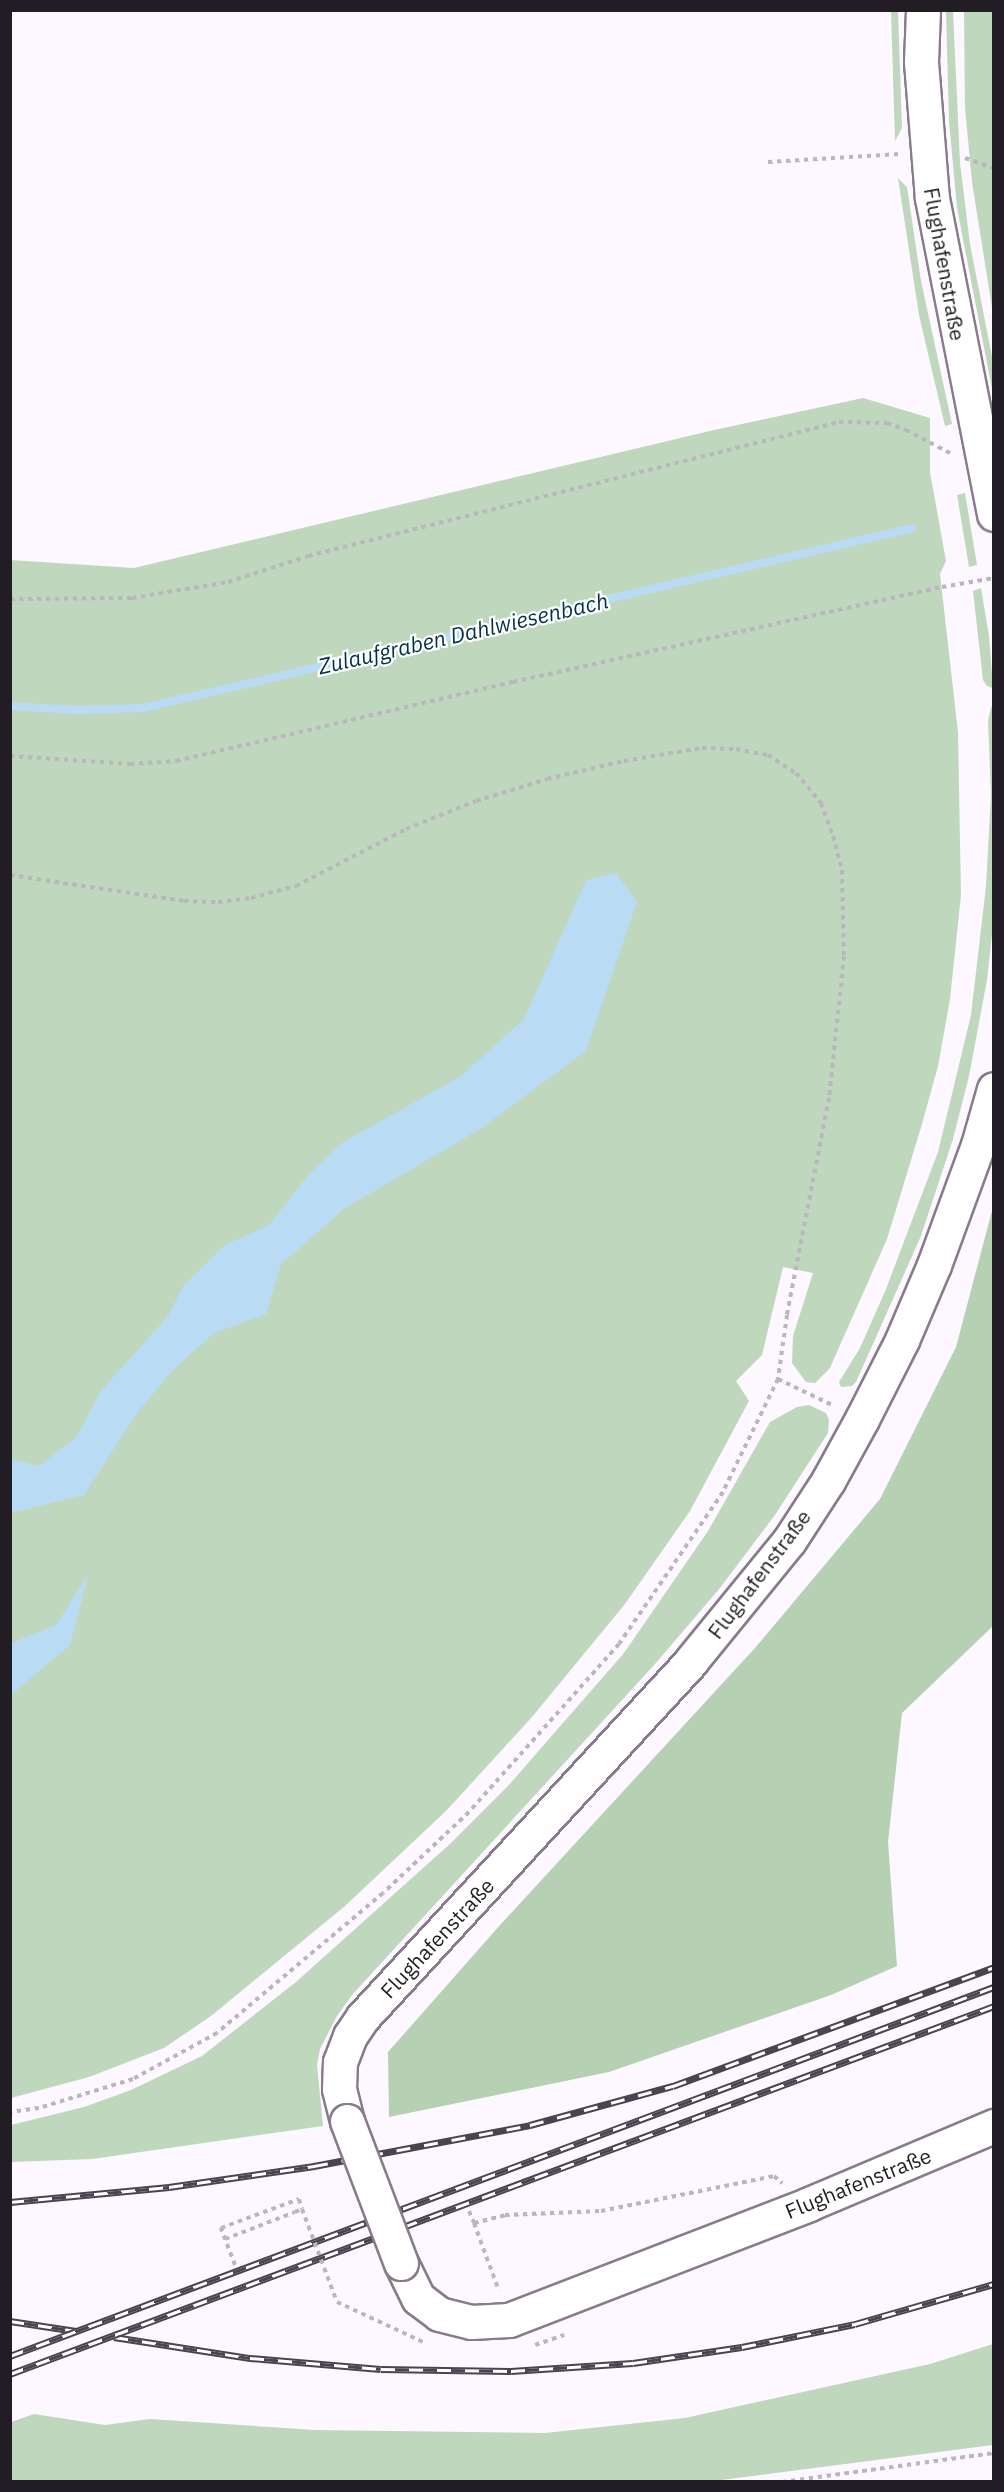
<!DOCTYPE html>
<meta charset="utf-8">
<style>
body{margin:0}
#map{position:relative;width:1004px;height:2492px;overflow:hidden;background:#fdf7ff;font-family:"IBM Plex Sans",sans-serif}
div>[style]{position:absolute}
.green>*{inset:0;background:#bfd7bc}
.forest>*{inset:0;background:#b6d0b3}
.water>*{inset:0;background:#b9dbf3}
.stream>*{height:8px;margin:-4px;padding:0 4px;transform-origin:4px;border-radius:4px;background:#b9dbf3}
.path>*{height:4px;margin-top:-2px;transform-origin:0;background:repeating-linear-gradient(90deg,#bbb6bd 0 4.5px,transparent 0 9px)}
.roads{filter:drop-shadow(2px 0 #887c8c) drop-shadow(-2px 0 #887c8c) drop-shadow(0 2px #887c8c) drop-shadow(0 -2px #887c8c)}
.secondary>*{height:33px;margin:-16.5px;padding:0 16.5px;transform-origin:16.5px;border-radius:16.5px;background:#fff}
.rail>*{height:7px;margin-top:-3.5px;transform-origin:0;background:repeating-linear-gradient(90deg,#fff 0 14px,#4a454c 0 28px);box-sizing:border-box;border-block:2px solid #4a454c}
.path-bridge>*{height:4px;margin-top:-2px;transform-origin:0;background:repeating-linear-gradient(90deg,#bbb6bd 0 4.5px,transparent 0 9px)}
.bridges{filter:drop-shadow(2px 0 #887c8c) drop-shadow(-2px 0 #887c8c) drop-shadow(0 2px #887c8c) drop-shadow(0 -2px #887c8c)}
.secondary-bridge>*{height:33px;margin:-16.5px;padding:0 16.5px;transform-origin:16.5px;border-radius:16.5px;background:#fff}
span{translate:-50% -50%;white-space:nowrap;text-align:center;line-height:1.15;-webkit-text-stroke:4.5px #fff;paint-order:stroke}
.street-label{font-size:21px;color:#221d24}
.water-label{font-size:22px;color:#033048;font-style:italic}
.frame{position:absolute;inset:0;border:12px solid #221d24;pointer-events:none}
</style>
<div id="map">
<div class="green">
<i style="clip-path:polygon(891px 11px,898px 11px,902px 128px,895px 141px)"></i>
<i style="clip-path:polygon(946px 11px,953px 11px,960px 163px,970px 244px,993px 362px,993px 394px,957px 208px,949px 121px)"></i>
<i style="clip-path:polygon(964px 11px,993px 11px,993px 314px,972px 182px,965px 108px)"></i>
<i style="clip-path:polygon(898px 178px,907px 187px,921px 281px,952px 424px,945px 426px,919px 315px)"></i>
<i style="clip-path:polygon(863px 398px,930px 418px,930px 472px,946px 561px,940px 574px,958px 732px,961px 895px,950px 999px,938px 1066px,922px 1124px,887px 1239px,830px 1368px,815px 1383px,806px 1382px,792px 1363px,793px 1336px,813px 1273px,783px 1267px,762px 1355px,736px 1381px,749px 1401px,690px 1511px,625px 1604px,532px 1717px,447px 1810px,345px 1906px,211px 2016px,164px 2048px,89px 2077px,11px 2098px,10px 560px,134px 568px,714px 430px)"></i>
<i style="clip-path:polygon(965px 493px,977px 565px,969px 567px,957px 495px)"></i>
<i style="clip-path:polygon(981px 588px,989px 636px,993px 688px,987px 686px,983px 680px,973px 591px)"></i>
<i style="clip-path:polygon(991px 707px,993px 707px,993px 925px,987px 980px,969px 1076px,953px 1139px,921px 1236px,856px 1382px,852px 1386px,841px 1387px,839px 1382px,860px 1348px,886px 1289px,938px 1152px,971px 1015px,986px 886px,991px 795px,988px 721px)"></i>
<i style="clip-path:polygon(809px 1405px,826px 1413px,829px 1420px,828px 1433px,775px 1515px,720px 1588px,655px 1664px,352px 1995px,337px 2016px,320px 2049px,317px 2065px,323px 2126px,92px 2159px,11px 2162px,11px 2125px,84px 2107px,131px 2090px,202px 2056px,296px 1982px,451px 1843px,508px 1786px,624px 1653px,708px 1531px,770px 1422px,797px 1407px)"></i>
<i style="clip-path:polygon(993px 2344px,993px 2445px,706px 2482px,11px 2481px,11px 2422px,34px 2414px,105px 2425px,150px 2419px,314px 2430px,545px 2433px,685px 2418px,930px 2364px)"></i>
</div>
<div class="forest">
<i style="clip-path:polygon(993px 1207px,993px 1626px,902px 1713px,888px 1842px,897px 1966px,831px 1995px,609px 2072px,389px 2117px,388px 2052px,501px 1924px,755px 1648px,880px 1499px,956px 1347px)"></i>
</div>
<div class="water">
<i style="clip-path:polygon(616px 873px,637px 902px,586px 1051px,480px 1129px,344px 1209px,281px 1264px,266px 1314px,214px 1333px,174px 1369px,137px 1413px,84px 1495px,11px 1513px,11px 1459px,39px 1466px,76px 1437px,100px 1392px,168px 1316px,183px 1286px,225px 1245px,269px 1225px,309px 1174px,340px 1144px,461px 1076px,524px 1019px,586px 880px)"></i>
<i style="clip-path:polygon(89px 1573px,70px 1645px,11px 1695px,11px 1643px,56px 1625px)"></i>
</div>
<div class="stream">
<i style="left:10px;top:706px;width:66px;rotate:3.5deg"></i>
<i style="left:76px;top:710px;width:67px;rotate:-1.7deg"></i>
<i style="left:143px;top:708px;width:790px;rotate:-13.17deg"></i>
</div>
<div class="path">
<i style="left:965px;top:158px;width:31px;rotate:19deg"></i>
<i style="left:768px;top:162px;width:132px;rotate:-3.5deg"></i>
<i style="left:10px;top:599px;width:122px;rotate:-0.5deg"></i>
<i style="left:132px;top:598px;width:97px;rotate:-9.5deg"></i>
<i style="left:228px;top:582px;width:84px;rotate:-18deg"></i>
<i style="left:308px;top:556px;width:548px;rotate:-14.16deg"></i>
<i style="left:839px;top:422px;width:48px;rotate:1.2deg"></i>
<i style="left:887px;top:423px;width:20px;rotate:20deg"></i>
<i style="left:906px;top:430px;width:50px;rotate:27.6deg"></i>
<i style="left:10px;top:756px;width:120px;rotate:3.8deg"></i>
<i style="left:130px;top:764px;width:46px;rotate:-3.7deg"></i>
<i style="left:176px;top:761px;width:346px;rotate:-13.2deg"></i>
<i style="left:513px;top:682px;width:439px;rotate:-12.5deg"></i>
<i style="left:942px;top:587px;width:53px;rotate:-9.8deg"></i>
<i style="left:10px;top:875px;width:176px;rotate:8.5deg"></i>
<i style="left:184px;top:901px;width:34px;rotate:2deg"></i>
<i style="left:218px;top:902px;width:33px;rotate:-7deg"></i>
<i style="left:251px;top:898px;width:47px;rotate:-14.9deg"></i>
<i style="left:296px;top:886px;width:124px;rotate:-27.4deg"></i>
<i style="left:406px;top:829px;width:75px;rotate:-21.8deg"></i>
<i style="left:476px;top:801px;width:74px;rotate:-17.2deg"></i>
<i style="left:547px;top:779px;width:79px;rotate:-13.2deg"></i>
<i style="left:624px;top:761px;width:79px;rotate:-9.5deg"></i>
<i style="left:702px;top:748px;width:34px;rotate:2deg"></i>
<i style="left:736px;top:749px;width:33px;rotate:11deg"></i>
<i style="left:768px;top:755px;width:33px;rotate:33deg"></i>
<i style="left:796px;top:773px;width:39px;rotate:50deg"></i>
<i style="left:821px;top:803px;width:35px;rotate:70deg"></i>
<i style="left:833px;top:836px;width:35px;rotate:75deg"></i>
<i style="left:842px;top:870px;width:86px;rotate:88.7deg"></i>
<i style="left:844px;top:956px;width:143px;rotate:96deg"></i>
<i style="left:829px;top:1098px;width:221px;rotate:101deg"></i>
<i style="left:787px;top:1315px;width:65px;rotate:98deg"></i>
<i style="left:778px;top:1379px;width:126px;rotate:116deg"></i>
<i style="left:723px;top:1492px;width:184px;rotate:124.4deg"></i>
<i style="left:619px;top:1644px;width:225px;rotate:131.8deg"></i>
<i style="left:469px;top:1812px;width:118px;rotate:136.7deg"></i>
<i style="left:383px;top:1893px;width:217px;rotate:139.9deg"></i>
<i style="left:217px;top:2033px;width:96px;rotate:151.3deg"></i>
<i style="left:133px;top:2079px;width:98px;rotate:162.9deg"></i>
<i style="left:39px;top:2108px;width:29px;rotate:172deg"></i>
<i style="left:778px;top:1379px;width:62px;rotate:25.7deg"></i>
<i style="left:469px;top:2211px;width:13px;rotate:67deg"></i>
<i style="left:474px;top:2223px;width:32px;rotate:-14deg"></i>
<i style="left:505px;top:2215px;width:96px;rotate:-2.4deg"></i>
<i style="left:601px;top:2211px;width:177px;rotate:-11.4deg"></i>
<i style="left:774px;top:2176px;width:11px;rotate:41deg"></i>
<i style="left:474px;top:2223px;width:72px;rotate:69.8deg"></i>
<i style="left:225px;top:2239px;width:75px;rotate:-21.1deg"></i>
<i style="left:235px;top:2265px;width:40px;rotate:-111deg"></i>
<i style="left:221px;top:2228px;width:83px;rotate:-20.4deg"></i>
<i style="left:299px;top:2199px;width:10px;rotate:73deg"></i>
<i style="left:337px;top:2302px;width:95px;rotate:24.9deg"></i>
<i style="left:535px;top:2345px;width:31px;rotate:-19deg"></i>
<i style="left:782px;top:2482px;width:214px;rotate:-7.8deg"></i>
</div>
<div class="roads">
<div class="secondary">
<i style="left:923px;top:10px;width:52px;rotate:92.2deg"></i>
<i style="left:921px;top:62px;width:136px;rotate:85.4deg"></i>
<i style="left:932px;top:198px;width:322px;rotate:78.9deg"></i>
<i style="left:347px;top:2121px;width:33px;rotate:-104deg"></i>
<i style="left:339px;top:2089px;width:27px;rotate:-88deg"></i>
<i style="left:340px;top:2062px;width:28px;rotate:-69deg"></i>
<i style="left:350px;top:2036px;width:23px;rotate:-56deg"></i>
<i style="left:363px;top:2017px;width:484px;rotate:-47.3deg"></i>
<i style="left:691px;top:1661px;width:155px;rotate:-50.8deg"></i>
<i style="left:789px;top:1541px;width:72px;rotate:-57deg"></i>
<i style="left:828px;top:1481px;width:71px;rotate:-61.3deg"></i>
<i style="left:862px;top:1419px;width:89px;rotate:-63.1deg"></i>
<i style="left:902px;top:1340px;width:82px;rotate:-66.9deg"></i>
<i style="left:934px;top:1265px;width:128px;rotate:-69.9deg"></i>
<i style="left:978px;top:1145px;width:58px;rotate:-74.1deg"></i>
<i style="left:401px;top:2263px;width:39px;rotate:64deg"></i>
<i style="left:418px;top:2298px;width:26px;rotate:37deg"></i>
<i style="left:439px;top:2314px;width:33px;rotate:14deg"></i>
<i style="left:471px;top:2322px;width:38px;rotate:-3deg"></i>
<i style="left:509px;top:2320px;width:322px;rotate:-21.1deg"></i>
<i style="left:809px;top:2204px;width:201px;rotate:-22.9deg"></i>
</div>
</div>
<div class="rail">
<i style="left:10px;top:2202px;width:160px;rotate:-5.4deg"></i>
<i style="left:169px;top:2187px;width:147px;rotate:-8.2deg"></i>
<i style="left:314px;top:2166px;width:220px;rotate:-10.7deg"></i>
<i style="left:530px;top:2125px;width:148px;rotate:-15.3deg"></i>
<i style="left:673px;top:2086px;width:342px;rotate:-20.3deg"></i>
<i style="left:10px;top:2321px;width:67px;rotate:8.6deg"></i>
<i style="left:114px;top:2337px;width:138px;rotate:8.8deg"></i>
<i style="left:250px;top:2358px;width:131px;rotate:4.8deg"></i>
<i style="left:381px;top:2369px;width:130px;rotate:0.9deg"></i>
<i style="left:511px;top:2371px;width:122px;rotate:-3.8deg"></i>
<i style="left:633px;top:2363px;width:110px;rotate:-8.4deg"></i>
<i style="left:742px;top:2347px;width:115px;rotate:-11.5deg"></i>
<i style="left:855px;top:2324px;width:145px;rotate:-16.1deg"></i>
<i style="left:10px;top:2356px;width:1051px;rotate:-20.56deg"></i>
<i style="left:10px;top:2374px;width:1051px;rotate:-20.5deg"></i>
</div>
<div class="path-bridge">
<i style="left:295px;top:2212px;width:8px;rotate:-23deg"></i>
<i style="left:302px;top:2209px;width:99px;rotate:69.4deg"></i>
</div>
<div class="bridges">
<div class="secondary-bridge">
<i style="left:347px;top:2121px;width:152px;rotate:69.2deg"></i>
</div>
</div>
<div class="street-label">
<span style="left:945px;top:264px;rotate:80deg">Flughafenstraße</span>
<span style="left:759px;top:1574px;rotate:-53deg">Flughafenstraße</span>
<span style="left:437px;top:1938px;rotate:-47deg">Flughafenstraße</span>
<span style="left:858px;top:2183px;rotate:-22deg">Flughafenstraße</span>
</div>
<div class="water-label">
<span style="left:463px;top:633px;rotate:-13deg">Zulaufgraben Dahlwiesenbach</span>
</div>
<div class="frame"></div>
</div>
